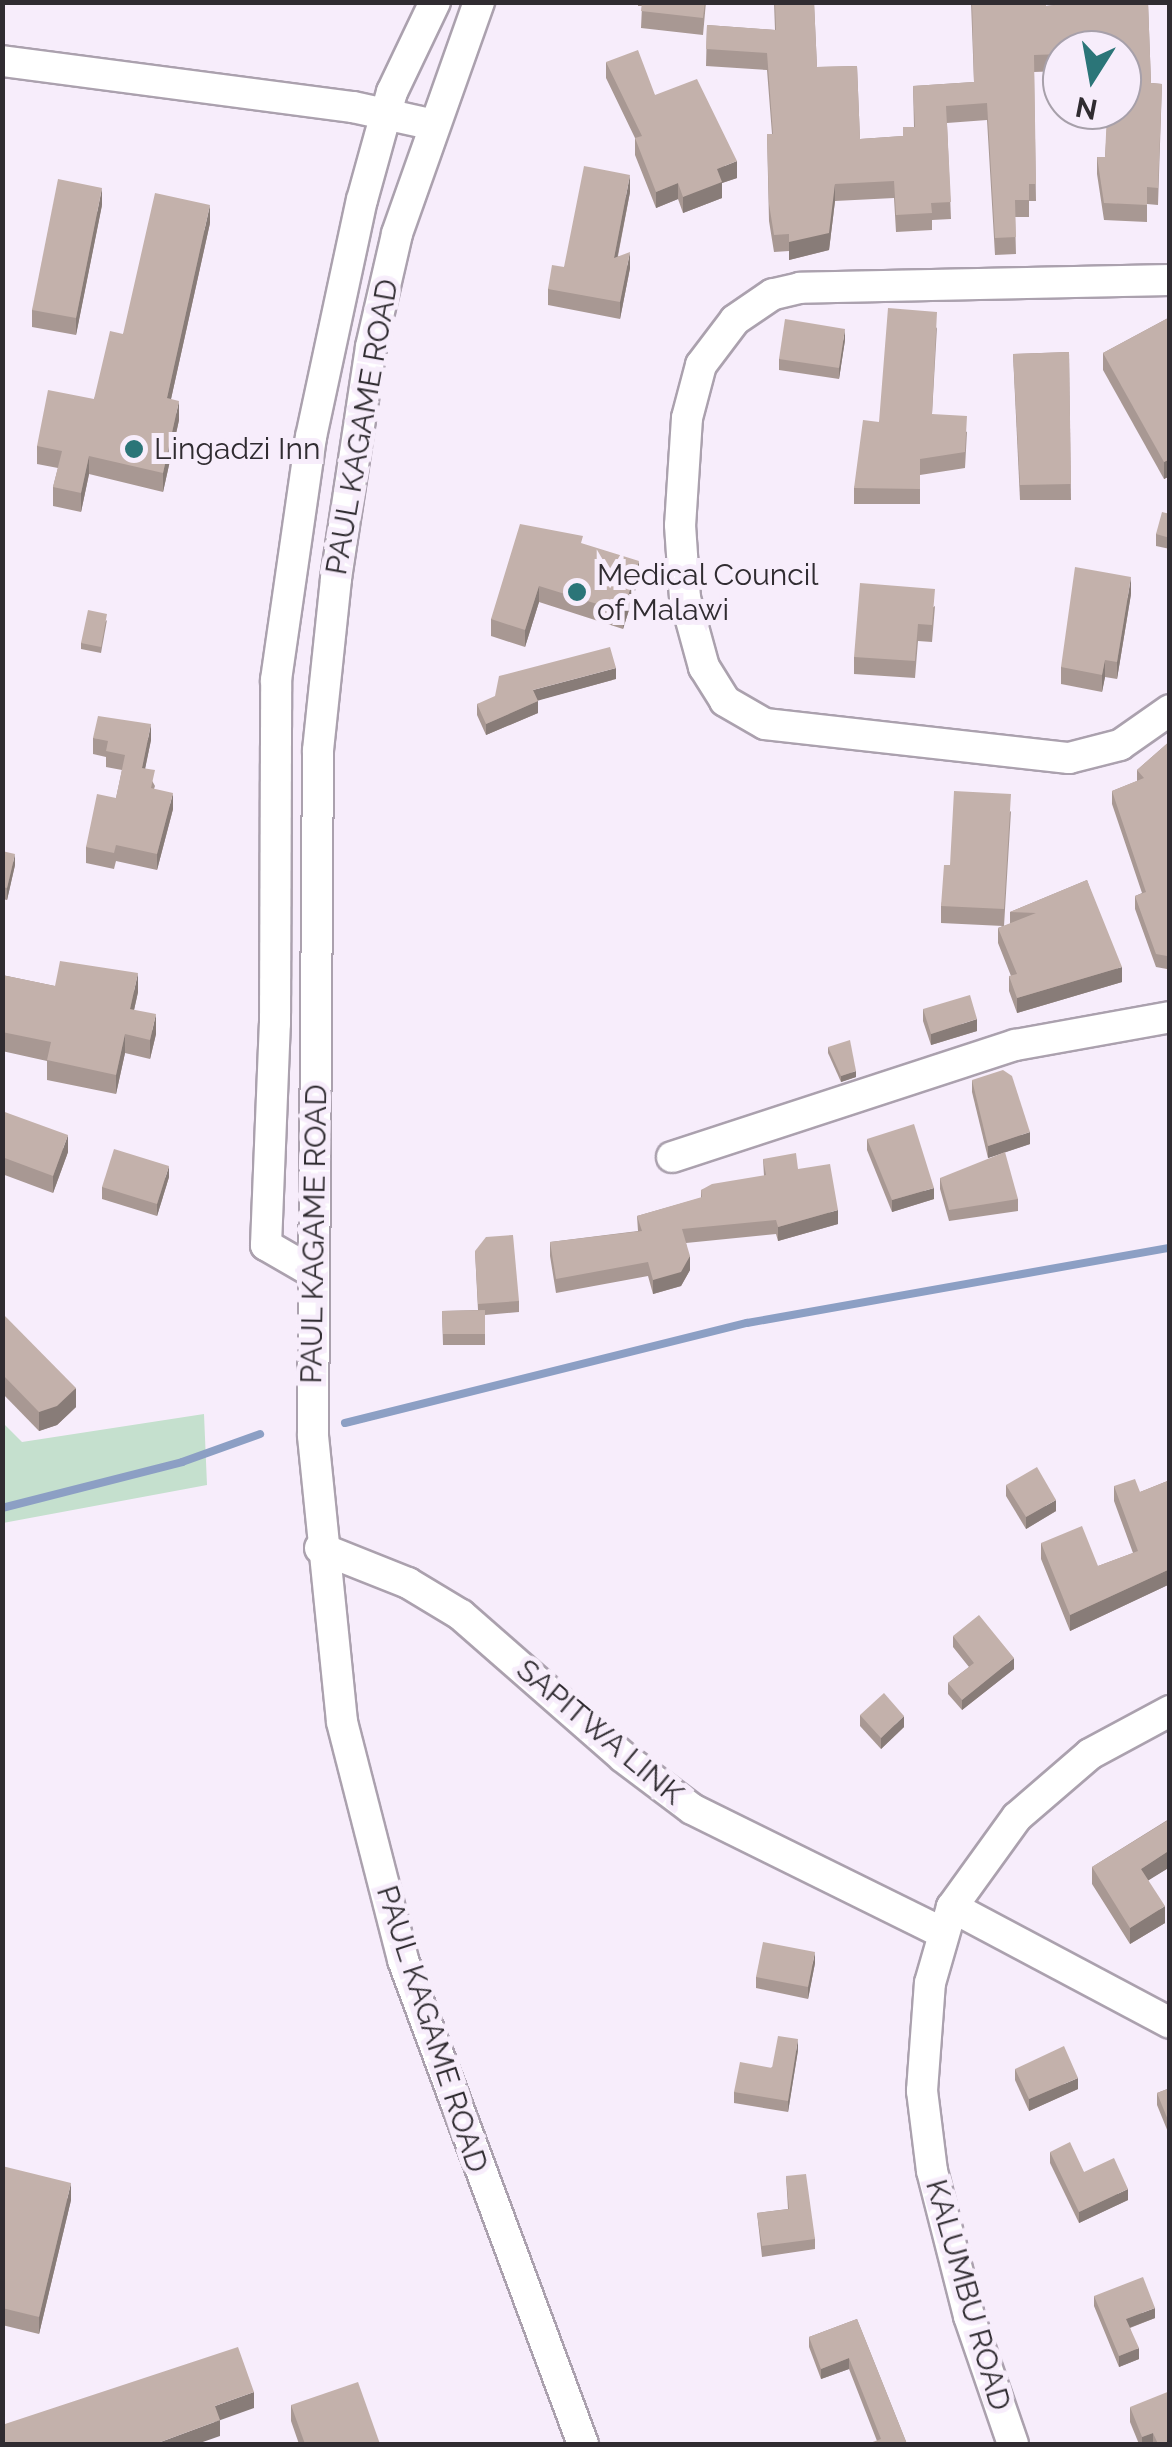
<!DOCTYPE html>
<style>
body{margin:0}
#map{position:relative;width:1172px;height:2447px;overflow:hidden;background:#f7edfb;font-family:Raleway,sans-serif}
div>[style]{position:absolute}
.green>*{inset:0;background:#c5e0ce}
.stream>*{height:8px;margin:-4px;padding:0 4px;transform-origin:4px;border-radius:4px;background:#8c9fc4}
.roads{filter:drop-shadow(2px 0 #aba1ae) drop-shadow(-2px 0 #aba1ae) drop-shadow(0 2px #aba1ae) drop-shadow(0 -2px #aba1ae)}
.minor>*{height:30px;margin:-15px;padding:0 15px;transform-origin:15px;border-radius:15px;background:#fff}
.wall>*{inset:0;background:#a89893}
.shaded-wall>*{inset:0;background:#887c78}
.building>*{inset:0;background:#c3b1ab}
.dots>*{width:28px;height:28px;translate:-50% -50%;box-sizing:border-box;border:5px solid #f7edfb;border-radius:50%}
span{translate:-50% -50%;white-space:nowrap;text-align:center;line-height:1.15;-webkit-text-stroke:10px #f7edfb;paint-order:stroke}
.street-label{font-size:30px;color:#302c31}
.poi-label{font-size:30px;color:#302c31}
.left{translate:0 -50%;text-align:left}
.frame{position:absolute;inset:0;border:5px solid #302c31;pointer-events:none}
.north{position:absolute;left:1042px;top:30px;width:100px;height:100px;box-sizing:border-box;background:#f7edfb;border:2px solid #a7a0aa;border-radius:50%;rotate:191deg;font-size:28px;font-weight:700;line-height:40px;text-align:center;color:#302c31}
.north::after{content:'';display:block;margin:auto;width:35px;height:45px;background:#2b7578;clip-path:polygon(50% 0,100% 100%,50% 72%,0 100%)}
</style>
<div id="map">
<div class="green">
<i style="clip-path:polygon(204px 1414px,207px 1485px,3px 1523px,3px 1423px,22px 1442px)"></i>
</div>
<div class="stream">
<i style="left:345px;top:1423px;width:414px;rotate:-14deg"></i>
<i style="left:747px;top:1323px;width:430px;rotate:-10.1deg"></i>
<i style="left:2px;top:1508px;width:186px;rotate:-14.3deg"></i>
<i style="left:182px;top:1462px;width:83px;rotate:-19.7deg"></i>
</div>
<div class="roads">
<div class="minor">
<i style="left:479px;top:2px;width:246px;rotate:109.5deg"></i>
<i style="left:397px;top:234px;width:116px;rotate:103deg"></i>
<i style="left:371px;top:347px;width:235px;rotate:98.6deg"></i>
<i style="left:336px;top:579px;width:172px;rotate:96deg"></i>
<i style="left:318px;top:750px;width:686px;rotate:90.42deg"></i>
<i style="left:313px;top:1436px;width:287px;rotate:84.2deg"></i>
<i style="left:342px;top:1722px;width:246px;rotate:75.6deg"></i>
<i style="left:403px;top:1960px;width:516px;rotate:69.6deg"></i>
<i style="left:2px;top:61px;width:354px;rotate:7.5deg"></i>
<i style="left:353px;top:107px;width:83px;rotate:12.5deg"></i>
<i style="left:1170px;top:280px;width:370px;rotate:178.8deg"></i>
<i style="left:800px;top:288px;width:28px;rotate:167deg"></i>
<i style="left:773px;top:294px;width:46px;rotate:145.6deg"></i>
<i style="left:735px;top:320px;width:56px;rotate:127.1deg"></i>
<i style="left:701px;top:365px;width:55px;rotate:104.8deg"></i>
<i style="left:687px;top:418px;width:107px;rotate:93.7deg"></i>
<i style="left:680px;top:525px;width:73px;rotate:86.1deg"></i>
<i style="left:685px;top:598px;width:72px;rotate:74.6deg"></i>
<i style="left:704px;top:667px;width:40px;rotate:58deg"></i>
<i style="left:725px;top:701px;width:46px;rotate:29.9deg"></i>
<i style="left:765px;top:724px;width:306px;rotate:6.4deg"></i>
<i style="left:1069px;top:758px;width:53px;rotate:-14.3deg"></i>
<i style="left:1120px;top:745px;width:61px;rotate:-35deg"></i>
<i style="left:672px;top:1157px;width:361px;rotate:-18.1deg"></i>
<i style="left:1015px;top:1045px;width:158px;rotate:-10.2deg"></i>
<i style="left:311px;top:1271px;width:52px;rotate:-150deg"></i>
<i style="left:266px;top:1245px;width:221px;rotate:-87.7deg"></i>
<i style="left:275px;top:1024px;width:344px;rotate:-89.8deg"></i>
<i style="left:276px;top:680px;width:246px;rotate:-81.8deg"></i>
<i style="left:311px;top:437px;width:242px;rotate:-77.9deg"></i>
<i style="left:362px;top:200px;width:112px;rotate:-74.5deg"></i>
<i style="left:392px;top:92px;width:100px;rotate:-64.5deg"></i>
<i style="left:320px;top:1548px;width:95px;rotate:21.7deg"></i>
<i style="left:408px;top:1583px;width:62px;rotate:31.1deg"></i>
<i style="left:461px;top:1615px;width:215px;rotate:41.2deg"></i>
<i style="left:623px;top:1757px;width:86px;rotate:37deg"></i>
<i style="left:692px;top:1809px;width:278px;rotate:26.3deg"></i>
<i style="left:952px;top:1907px;width:247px;rotate:28deg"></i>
<i style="left:1013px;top:2444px;width:135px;rotate:-109deg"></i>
<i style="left:969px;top:2316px;width:150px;rotate:-104.3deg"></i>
<i style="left:932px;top:2171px;width:81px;rotate:-97.1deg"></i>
<i style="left:922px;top:2091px;width:108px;rotate:-85.8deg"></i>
<i style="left:930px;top:1983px;width:79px;rotate:-73.9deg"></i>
<i style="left:952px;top:1907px;width:111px;rotate:-54.2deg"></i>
<i style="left:1017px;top:1817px;width:96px;rotate:-40.8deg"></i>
<i style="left:1090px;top:1754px;width:91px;rotate:-28.3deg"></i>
</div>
</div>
<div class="wall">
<i style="clip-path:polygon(638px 2px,706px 2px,703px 35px,641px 28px,642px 6px,638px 6px)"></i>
<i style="clip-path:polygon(774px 2px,814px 2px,817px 67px,857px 66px,860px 139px,903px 136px,903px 127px,914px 127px,913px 86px,974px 82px,971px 2px,1046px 2px,1046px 6px,1083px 2px,1148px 2px,1151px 83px,1162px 84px,1158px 205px,1147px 204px,1147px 222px,1104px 220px,1097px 174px,1097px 157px,1105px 157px,1107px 128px,1102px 121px,1074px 121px,1074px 110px,1122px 110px,1122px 50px,1062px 50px,1062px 71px,1034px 72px,1036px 201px,1029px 201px,1029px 217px,1015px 217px,1016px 254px,995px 255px,987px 120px,947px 123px,951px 219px,932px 220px,932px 230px,896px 232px,894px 198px,835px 201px,829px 250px,789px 260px,789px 251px,774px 252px,769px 221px,767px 134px,772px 134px,767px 70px,706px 66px,707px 25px,775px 30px)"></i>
<i style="clip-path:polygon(606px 62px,655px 95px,737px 178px,722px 183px,722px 198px,683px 213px,678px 199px,656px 208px,635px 155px,635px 138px,606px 78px)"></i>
<i style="clip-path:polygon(630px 192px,618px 256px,630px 268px,620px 319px,548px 305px,548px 289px,564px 267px)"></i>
<i style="clip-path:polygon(102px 205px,76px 335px,32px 327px,32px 310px)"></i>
<i style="clip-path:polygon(210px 223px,171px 399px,179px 420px,163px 492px,89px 474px,81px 512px,53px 506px,53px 487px,58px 468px,37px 464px,37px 446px,94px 399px,123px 334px)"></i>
<i style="clip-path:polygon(1170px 317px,1170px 476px,1164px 479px,1103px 370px,1103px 353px)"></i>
<i style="clip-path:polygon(937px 327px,932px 414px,967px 432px,965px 468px,920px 475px,920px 504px,854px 504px,854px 488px,879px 422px)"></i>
<i style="clip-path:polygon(845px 340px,839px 379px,779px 370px,779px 359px)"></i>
<i style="clip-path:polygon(1069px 352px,1071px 500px,1020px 500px,1013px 354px)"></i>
<i style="clip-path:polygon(1170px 514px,1170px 549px,1156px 546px,1156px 534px)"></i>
<i style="clip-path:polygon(583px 544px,639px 578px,623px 629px,539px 602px,525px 647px,491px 636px,491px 619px)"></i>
<i style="clip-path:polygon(1131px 594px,1117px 679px,1105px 677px,1102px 692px,1061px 684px,1061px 667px)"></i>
<i style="clip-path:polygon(935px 606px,932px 642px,918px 641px,915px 678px,854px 674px,854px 657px)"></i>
<i style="clip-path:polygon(107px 620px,101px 653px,81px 649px,81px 643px)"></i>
<i style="clip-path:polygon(616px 679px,538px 700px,538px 713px,486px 735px,477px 715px,477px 704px)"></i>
<i style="clip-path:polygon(93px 738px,151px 740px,145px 768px,155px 786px,154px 789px,173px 809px,157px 870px,116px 861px,114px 869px,86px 863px,86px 847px,116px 798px,122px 770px,106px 767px,106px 757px,93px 754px)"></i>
<i style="clip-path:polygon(1170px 741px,1167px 969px,1156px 967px,1135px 909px,1135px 896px,1142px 893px,1112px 804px,1112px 791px,1137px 781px,1137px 770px)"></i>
<i style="clip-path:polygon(1011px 811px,1004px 926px,1010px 924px,1010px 912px,1087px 880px,1122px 982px,1017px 1013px,1009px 991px,1009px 976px,1011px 976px,998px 943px,998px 928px,1003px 926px,941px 923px,941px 906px,950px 865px)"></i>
<i style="clip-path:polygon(2px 851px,15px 865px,7px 900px,2px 899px)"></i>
<i style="clip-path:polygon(2px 975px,55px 986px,138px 992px,134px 1010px,156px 1034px,150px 1059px,125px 1053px,116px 1094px,47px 1080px,47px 1061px,2px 1051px)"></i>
<i style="clip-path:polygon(923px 1009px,977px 1031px,931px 1045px,923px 1021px)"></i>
<i style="clip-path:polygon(828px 1047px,856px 1077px,841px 1082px,828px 1053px)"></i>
<i style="clip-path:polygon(972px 1080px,1030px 1144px,988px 1158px,972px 1092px)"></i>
<i style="clip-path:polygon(2px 1111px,68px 1152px,53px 1193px,2px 1174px)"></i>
<i style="clip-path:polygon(867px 1139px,934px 1199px,892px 1212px,867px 1150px)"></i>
<i style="clip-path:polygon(763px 1159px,798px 1169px,838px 1224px,778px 1241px,776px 1234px,686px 1243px,690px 1270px,681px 1286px,653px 1294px,648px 1276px,556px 1293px,550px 1256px,550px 1242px,638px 1231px,637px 1216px,701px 1198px,701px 1190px,764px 1176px)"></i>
<i style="clip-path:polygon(169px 1177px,157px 1216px,102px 1199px,102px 1187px)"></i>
<i style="clip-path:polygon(940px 1178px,1018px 1199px,1018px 1211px,949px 1221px,940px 1189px)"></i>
<i style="clip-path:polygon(475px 1251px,519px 1301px,519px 1312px,485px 1315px,485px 1345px,443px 1345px,442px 1311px,478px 1310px)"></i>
<i style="clip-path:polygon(2px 1313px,76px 1407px,57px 1425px,39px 1431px,2px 1393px)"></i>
<i style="clip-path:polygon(1170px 1480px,1170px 1584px,1070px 1631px,1041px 1559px,1041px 1543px,1098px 1566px,1133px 1553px,1114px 1501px,1114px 1486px,1140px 1492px)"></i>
<i style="clip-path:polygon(1006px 1485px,1056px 1511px,1026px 1529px,1006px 1496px)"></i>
<i style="clip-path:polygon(953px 1636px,1014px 1669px,962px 1710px,948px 1694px,948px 1683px,969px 1667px,953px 1647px)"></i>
<i style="clip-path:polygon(860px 1715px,904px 1727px,881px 1749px,860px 1726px)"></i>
<i style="clip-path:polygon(1170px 1810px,1170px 1867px,1148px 1880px,1165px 1923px,1130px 1944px,1092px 1884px,1092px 1867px,1169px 1819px)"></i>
<i style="clip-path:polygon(815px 1963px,808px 1999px,756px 1988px,756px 1977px)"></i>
<i style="clip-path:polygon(798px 2050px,788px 2112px,734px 2103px,734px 2092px)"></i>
<i style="clip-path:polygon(1015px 2069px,1078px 2089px,1029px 2111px,1015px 2080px)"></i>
<i style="clip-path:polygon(1170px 2088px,1170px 2137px,1157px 2105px,1157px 2093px)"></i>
<i style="clip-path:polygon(1050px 2152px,1084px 2172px,1128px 2200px,1079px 2223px,1050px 2163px)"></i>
<i style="clip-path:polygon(2px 2166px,71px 2200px,39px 2334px,2px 2325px)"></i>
<i style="clip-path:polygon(786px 2176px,815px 2239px,815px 2249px,762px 2257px,757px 2213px,788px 2209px)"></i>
<i style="clip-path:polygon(1094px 2296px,1155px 2318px,1130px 2328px,1139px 2359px,1119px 2367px,1094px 2306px)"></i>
<i style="clip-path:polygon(857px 2319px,907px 2444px,877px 2441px,849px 2369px,821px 2379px,809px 2347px,809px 2337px)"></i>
<i style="clip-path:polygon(291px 2405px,380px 2444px,299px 2444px,291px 2421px)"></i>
<i style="clip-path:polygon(1130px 2407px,1170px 2444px,1139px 2444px,1130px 2422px)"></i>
</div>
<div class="shaded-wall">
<i style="clip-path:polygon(737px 161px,737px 178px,722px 183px,722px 198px,683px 213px,683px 197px,717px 169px)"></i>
<i style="clip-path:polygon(630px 175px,630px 192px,614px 274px,614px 258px)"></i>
<i style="clip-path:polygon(678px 183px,678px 199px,656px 208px,656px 192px)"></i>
<i style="clip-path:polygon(835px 184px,835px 201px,829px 250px,789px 260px,789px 242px)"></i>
<i style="clip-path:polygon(102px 188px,102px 205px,76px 335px,76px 318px)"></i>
<i style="clip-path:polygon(210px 205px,210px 223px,167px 417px,167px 398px)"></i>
<i style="clip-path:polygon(630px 252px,630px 268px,620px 319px,620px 302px)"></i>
<i style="clip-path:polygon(845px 329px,845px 340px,839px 379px,839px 368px)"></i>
<i style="clip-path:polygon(179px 401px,179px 420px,163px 492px,163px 473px)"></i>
<i style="clip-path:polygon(89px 456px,89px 474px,81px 512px,81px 493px)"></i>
<i style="clip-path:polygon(1170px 459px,1170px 476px,1164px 479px,1164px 462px)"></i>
<i style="clip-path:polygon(639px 561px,639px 578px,623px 629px,623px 612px)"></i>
<i style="clip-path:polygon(1131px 577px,1131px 594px,1117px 679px,1117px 662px)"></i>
<i style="clip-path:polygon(539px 586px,539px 602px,525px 647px,525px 630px)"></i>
<i style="clip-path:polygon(1105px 660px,1105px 677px,1102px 692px,1102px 675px)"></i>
<i style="clip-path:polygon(616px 668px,616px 679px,533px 702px,533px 690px)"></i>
<i style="clip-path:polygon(538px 701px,538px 713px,486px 735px,486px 724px)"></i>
<i style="clip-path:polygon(151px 724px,151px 740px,142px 784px,142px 768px)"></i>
<i style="clip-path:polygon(173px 793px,173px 809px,157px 870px,157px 854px)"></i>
<i style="clip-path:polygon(15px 854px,15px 865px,7px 900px,7px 888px)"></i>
<i style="clip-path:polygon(1122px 967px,1122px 982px,1017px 1013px,1017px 998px)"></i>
<i style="clip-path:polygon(138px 973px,138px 992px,130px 1028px,130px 1009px)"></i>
<i style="clip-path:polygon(156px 1014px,156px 1034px,150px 1059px,150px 1040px)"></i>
<i style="clip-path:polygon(977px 1019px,977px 1031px,931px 1045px,931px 1034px)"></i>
<i style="clip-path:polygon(125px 1034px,125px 1053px,116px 1094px,116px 1075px)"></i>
<i style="clip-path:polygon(856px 1071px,856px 1077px,841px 1082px,841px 1076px)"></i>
<i style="clip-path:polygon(1030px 1132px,1030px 1144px,988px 1158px,988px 1146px)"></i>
<i style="clip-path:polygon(68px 1135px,68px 1152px,53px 1193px,53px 1176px)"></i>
<i style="clip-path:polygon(169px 1166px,169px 1177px,157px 1216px,157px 1204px)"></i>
<i style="clip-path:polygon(934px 1188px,934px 1199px,892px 1212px,892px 1200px)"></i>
<i style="clip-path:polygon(838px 1210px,838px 1224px,778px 1241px,778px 1227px)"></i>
<i style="clip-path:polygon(690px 1256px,690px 1270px,681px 1286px,653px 1294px,653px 1280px)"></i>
<i style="clip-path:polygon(76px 1388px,76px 1407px,57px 1425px,39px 1431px,39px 1412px)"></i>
<i style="clip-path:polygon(1056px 1500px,1056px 1511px,1026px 1529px,1026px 1517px)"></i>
<i style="clip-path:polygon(1170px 1569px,1170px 1584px,1070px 1631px,1070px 1615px)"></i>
<i style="clip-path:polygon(1014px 1658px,1014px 1669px,962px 1710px,962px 1700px)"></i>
<i style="clip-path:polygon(904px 1716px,904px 1727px,881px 1749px,881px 1738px)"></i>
<i style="clip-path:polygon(1170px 1850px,1170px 1867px,1141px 1885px,1141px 1869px)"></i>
<i style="clip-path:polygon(1165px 1906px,1165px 1923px,1130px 1944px,1130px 1928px)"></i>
<i style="clip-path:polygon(815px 1952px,815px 1963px,808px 1999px,808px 1987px)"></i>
<i style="clip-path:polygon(798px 2039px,798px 2050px,788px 2112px,788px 2101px)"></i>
<i style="clip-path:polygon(1078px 2078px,1078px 2089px,1029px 2111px,1029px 2099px)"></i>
<i style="clip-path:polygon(71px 2183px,71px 2200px,39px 2334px,39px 2317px)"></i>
<i style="clip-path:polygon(1128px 2189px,1128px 2200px,1079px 2223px,1079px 2212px)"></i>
<i style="clip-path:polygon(1155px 2308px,1155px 2318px,1126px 2329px,1126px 2319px)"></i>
<i style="clip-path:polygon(1139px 2348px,1139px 2359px,1119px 2367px,1119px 2356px)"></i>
<i style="clip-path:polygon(849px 2358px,849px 2369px,821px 2379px,821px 2369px)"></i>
<i style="clip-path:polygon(254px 2392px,254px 2408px,215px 2422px,215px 2406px)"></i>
<i style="clip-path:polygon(220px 2420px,220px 2436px,197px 2444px,155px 2444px)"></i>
<i style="clip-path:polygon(1153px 2433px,1153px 2444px,1142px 2444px,1142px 2437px)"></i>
</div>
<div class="building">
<i style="clip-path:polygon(642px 2px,705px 2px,703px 18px,641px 11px)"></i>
<i style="clip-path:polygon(775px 2px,814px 2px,817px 67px,857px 66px,860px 139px,903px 136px,903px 127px,915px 127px,913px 86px,974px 82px,972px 2px,1046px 2px,1046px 6px,1083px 2px,1148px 2px,1151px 83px,1162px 84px,1158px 188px,1147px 187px,1147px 205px,1104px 203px,1097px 157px,1105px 157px,1107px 112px,1106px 110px,1122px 110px,1122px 50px,1062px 50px,1062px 54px,1034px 55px,1036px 184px,1029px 184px,1029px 200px,1015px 200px,1016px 237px,995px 238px,987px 103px,946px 106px,951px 202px,931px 203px,932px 213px,896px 215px,894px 181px,835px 184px,829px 233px,789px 242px,789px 234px,774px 235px,769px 204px,767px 134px,773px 134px,767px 53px,706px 49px,707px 25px,776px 30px)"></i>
<i style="clip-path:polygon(638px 50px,655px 95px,697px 79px,737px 161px,717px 169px,722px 182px,683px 197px,678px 183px,656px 192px,635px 138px,642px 136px,606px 62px)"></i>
<i style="clip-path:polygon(584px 166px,630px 175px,614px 258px,630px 252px,620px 302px,548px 289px,552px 265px,564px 267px)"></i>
<i style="clip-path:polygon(58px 179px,102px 188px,76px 318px,32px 310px)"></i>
<i style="clip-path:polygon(155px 193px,210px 205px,167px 398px,179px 401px,163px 473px,89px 456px,81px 493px,53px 487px,62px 451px,37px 446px,48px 390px,94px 399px,110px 331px,123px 334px)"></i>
<i style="clip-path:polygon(888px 308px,937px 312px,932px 414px,967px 416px,965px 452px,920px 459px,920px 489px,854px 488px,863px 420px,879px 422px)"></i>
<i style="clip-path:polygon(1170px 317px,1170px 459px,1164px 462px,1103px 353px)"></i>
<i style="clip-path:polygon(785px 319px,845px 329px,839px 368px,779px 359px)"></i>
<i style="clip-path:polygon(1069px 352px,1071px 484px,1020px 485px,1013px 354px)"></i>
<i style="clip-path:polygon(1162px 512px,1170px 514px,1170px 538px,1156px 534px)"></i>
<i style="clip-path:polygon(520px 524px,583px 536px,581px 543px,639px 561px,623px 612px,539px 586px,525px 630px,491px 619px)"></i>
<i style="clip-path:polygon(1075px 567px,1131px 577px,1117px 662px,1105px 660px,1102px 675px,1061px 667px)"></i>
<i style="clip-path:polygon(860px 583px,935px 589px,932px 625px,918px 624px,915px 661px,854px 657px)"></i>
<i style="clip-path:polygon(88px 610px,107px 614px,101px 647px,81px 643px)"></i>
<i style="clip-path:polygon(610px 647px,616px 668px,533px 690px,538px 701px,486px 724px,477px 704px,495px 696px,499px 676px)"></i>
<i style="clip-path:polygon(98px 716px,151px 724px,142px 768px,155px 770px,151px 788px,173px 793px,157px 854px,116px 845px,114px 853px,86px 847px,97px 794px,116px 798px,125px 755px,106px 751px,108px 741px,93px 738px)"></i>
<i style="clip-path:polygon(1170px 741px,1170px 955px,1167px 956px,1156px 954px,1135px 896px,1146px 892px,1112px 791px,1144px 778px,1137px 770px)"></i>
<i style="clip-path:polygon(954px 791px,1011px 794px,1004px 909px,941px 906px,944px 865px,950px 865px)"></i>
<i style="clip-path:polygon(2px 851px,15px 854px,7px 888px,2px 887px)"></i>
<i style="clip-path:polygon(1087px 880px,1122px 967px,1017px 998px,1009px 976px,1017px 974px,998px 928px,1036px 913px,1010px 912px)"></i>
<i style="clip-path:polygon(60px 961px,138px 973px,130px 1009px,156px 1014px,150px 1040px,125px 1034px,116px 1075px,47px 1060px,51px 1042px,2px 1032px,2px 975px,55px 986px)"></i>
<i style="clip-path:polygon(970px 995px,977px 1019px,931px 1034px,923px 1009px)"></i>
<i style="clip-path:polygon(850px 1040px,856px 1071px,841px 1076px,828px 1047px)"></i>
<i style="clip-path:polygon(1003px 1070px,1012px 1076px,1030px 1132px,988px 1146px,972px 1080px)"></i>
<i style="clip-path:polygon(2px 1111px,68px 1135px,53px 1176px,2px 1157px)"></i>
<i style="clip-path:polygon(914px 1124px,934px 1188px,892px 1200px,867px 1139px)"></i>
<i style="clip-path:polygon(114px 1149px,169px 1166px,157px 1204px,102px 1187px)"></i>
<i style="clip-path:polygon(1005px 1152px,1018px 1199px,949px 1210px,940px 1178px)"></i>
<i style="clip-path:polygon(796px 1153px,798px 1169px,830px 1164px,838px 1210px,778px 1227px,776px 1220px,682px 1229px,690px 1256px,681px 1272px,653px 1280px,648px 1262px,556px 1279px,550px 1242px,642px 1231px,637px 1216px,702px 1197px,701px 1190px,712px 1184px,766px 1175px,763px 1159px)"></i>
<i style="clip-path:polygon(513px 1235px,519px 1301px,478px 1304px,475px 1251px,486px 1237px)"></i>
<i style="clip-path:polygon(485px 1310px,485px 1334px,443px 1334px,442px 1311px)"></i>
<i style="clip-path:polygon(2px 1313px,76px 1388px,57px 1406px,39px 1412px,2px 1374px)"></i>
<i style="clip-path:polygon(1037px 1467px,1056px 1500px,1026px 1517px,1006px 1485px)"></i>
<i style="clip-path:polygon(1135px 1479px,1140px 1492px,1170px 1480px,1170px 1569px,1070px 1615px,1041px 1543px,1082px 1526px,1098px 1566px,1138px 1551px,1114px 1486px)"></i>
<i style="clip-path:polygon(979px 1615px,1014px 1658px,962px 1700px,948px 1683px,974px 1663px,953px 1636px)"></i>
<i style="clip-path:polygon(884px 1693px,904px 1716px,881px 1738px,860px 1715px)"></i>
<i style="clip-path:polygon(1170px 1819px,1170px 1850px,1141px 1869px,1165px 1906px,1130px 1928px,1092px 1867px)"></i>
<i style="clip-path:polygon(763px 1942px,815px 1952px,808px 1987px,756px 1977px)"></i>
<i style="clip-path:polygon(778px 2036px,798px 2039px,788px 2101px,734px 2092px,740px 2062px,772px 2068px)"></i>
<i style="clip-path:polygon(1064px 2046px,1078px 2078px,1029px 2099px,1015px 2069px)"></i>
<i style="clip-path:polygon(1170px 2088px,1170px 2125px,1157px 2093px)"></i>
<i style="clip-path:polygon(1070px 2142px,1084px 2172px,1114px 2158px,1128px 2189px,1079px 2212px,1050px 2152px)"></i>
<i style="clip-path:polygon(2px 2166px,71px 2183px,39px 2317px,2px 2308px)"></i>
<i style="clip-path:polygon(806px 2174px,815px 2239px,762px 2246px,757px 2213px,789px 2209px,786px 2176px)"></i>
<i style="clip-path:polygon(1143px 2277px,1155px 2308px,1126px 2319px,1139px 2348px,1119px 2356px,1094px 2296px)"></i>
<i style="clip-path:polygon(857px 2319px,907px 2444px,867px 2444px,881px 2439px,849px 2358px,821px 2369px,809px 2337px)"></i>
<i style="clip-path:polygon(238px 2347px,254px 2392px,215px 2406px,220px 2420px,155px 2444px,2px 2444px,2px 2425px,11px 2422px)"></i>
<i style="clip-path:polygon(358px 2382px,380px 2444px,305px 2444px,291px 2405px)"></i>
<i style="clip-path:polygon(1170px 2391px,1170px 2444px,1158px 2444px,1153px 2433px,1142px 2437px,1130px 2407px)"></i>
</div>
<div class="dots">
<i style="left:134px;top:449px;background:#2b7578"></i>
<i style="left:577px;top:592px;background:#2b7578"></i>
</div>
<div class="street-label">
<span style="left:362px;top:427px;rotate:-80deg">PAUL KAGAME ROAD</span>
<span style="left:314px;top:1234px;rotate:-89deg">PAUL KAGAME ROAD</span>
<span style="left:600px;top:1732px;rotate:40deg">SAPITWA LINK</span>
<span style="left:432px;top:2029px;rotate:72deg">PAUL KAGAME ROAD</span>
<span style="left:968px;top:2295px;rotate:74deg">KALUMBU ROAD</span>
</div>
<div class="poi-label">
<span class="left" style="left:154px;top:449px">Lingadzi Inn</span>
<span class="left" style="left:597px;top:592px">Medical Council<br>of Malawi</span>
</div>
<div class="frame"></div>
<div class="north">N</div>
</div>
